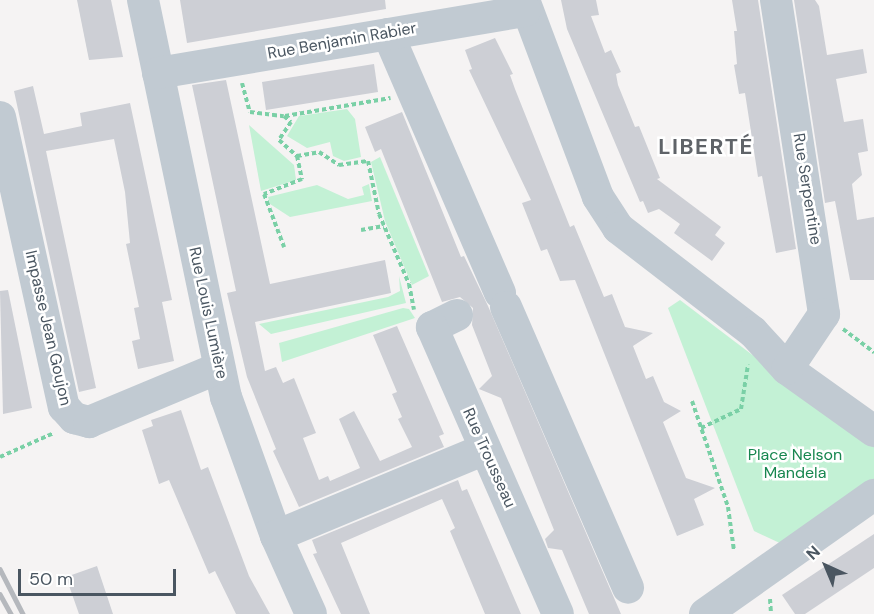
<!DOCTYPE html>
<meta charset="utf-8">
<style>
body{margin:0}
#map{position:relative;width:874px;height:614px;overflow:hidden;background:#f5f3f3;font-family:"DM Sans",sans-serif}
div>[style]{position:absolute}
.green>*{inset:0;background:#c3f1d5}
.building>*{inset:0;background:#cdcfd5}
.path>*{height:4px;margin-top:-2px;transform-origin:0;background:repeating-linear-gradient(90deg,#7ad0a6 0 4.5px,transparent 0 7.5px)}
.minor>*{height:32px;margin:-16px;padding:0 16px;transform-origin:16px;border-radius:16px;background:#c1cad2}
.rail>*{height:4.5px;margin:-2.25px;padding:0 2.25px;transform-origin:2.25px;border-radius:2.25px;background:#b5b8bd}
span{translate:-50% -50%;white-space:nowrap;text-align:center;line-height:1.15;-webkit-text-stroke:5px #fff;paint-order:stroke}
.street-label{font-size:16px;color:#4a5661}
.park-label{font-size:16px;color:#17864f}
.district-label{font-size:22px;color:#5f6368;font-weight:700;letter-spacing:1.5px}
.north{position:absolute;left:796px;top:536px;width:60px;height:60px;-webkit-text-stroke:4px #fff;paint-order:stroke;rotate:316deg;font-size:16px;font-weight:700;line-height:24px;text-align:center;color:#4a5661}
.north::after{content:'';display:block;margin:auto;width:21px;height:27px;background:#4a5661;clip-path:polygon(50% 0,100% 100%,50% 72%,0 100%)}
.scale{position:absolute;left:18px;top:569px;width:158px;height:27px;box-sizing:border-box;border:3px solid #4a5661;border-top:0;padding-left:8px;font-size:18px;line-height:21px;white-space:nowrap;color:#4a5661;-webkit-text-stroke:4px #fff;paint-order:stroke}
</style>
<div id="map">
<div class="green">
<i style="clip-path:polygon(347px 109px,355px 119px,361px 157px,344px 161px,333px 156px,330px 142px,307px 148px,287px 136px,299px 116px)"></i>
<i style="clip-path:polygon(249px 125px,294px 165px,296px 180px,261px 191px)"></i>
<i style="clip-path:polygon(380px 157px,429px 276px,412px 285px,385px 221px,371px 162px)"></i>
<i style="clip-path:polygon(369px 184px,372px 201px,290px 217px,270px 204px,268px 197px,317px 185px,348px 199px,364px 195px,362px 187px)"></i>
<i style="clip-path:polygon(399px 276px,406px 303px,271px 334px,259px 324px,388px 297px,400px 291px)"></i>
<i style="clip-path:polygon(680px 300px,874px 447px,874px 488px,784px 545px,754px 531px,668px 308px)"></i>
<i style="clip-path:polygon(403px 308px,409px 309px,415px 318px,282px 362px,279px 343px)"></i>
</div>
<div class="building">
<i style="clip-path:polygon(77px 0,111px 0,123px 57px,89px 60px)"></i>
<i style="clip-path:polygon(180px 0,385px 0,386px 9px,187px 43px)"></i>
<i style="clip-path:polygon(561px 0,596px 0,599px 15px,591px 16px,605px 53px,611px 50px,621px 72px,616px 74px,618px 85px,635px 127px,639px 126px,660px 178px,657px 179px,721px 227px,715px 235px,725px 243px,712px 261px,674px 233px,680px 224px,659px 209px,648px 213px,643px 201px,640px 202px,567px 29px)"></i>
<i style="clip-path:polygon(732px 0,758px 0,796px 249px,776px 253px,762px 176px,758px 177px,745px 93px,739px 94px,734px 65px,737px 64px,734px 31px,737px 31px)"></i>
<i style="clip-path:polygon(794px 0,815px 0,819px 6px,827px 55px,863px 49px,867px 73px,836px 79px,844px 122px,863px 119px,868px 151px,858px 153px,862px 175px,852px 184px,857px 220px,874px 217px,874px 280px,850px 280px,835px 201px,825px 203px)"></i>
<i style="clip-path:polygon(495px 38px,513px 74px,510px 75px,515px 89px,570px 227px,574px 225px,604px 297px,612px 294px,625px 327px,653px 333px,633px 346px,646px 379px,653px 376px,664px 402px,681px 411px,663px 422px,686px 478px,715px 488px,694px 499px,704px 525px,677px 536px,575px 280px,560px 281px,547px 249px,541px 251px,522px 203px,531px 200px,469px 70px,472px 69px,465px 50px)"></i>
<i style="clip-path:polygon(374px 64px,378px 92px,266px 110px,262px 82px)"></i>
<i style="clip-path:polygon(226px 80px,270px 284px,385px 260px,391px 293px,255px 322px,265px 371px,276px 367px,283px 383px,294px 378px,316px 433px,303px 438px,319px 480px,328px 476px,330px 481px,360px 468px,339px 419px,354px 411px,380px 461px,412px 447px,398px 419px,402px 417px,392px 394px,397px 392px,373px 335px,397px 326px,444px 434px,439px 436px,444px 447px,299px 507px,273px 451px,276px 449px,247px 377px,227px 293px,236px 291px,192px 85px)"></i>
<i style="clip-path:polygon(33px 86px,44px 134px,82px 126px,80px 113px,130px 103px,172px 300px,162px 302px,174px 361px,138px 369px,132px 341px,140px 339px,134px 308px,139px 307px,126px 244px,130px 243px,125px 192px,114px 139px,46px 151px,96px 388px,79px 392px,14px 91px)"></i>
<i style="clip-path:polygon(402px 112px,461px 257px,464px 256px,488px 306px,621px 614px,589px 614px,562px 550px,548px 548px,545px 539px,554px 530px,501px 398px,479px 389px,492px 376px,472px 325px,473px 308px,460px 297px,442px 302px,381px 149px,375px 152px,365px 127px)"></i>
<i style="clip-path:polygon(8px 290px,32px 408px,3px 414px,0 291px)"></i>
<i style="clip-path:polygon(181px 410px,201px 470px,208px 467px,249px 576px,270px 614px,236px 614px,215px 571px,209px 574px,169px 480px,159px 484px,142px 430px,153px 426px,151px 420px)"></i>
<i style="clip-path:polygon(458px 480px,462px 491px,467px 489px,521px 614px,485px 614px,450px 531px,455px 528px,442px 499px,341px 543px,370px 614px,341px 614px,313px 554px,317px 553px,312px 540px)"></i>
<i style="clip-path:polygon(874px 534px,874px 568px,805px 614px,795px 614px,782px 595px)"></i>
<i style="clip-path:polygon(97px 566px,113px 614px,79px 614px,66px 577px)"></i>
</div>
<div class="path">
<i style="left:242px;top:83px;width:30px;rotate:75deg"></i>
<i style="left:250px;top:112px;width:34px;rotate:7deg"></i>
<i style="left:284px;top:116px;width:9px;rotate:41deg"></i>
<i style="left:291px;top:122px;width:22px;rotate:124deg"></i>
<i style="left:279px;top:140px;width:24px;rotate:42deg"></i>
<i style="left:297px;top:156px;width:24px;rotate:78deg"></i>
<i style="left:302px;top:179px;width:41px;rotate:158.5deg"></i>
<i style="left:264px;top:194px;width:57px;rotate:69.3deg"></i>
<i style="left:285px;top:116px;width:107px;rotate:-9.7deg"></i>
<i style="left:297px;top:156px;width:22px;rotate:-10deg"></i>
<i style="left:319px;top:152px;width:24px;rotate:33deg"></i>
<i style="left:339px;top:165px;width:29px;rotate:-8deg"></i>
<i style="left:368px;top:161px;width:54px;rotate:78.3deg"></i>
<i style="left:379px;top:214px;width:76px;rotate:66.8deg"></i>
<i style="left:409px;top:284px;width:26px;rotate:79deg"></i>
<i style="left:361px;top:230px;width:23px;rotate:-10deg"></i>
<i style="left:843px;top:329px;width:39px;rotate:37deg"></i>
<i style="left:692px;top:401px;width:112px;rotate:71.2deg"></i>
<i style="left:728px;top:507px;width:44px;rotate:82.2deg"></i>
<i style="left:701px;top:428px;width:44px;rotate:-25.4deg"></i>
<i style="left:741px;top:409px;width:45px;rotate:-81deg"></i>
<i style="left:0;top:457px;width:59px;rotate:-24deg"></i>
<i style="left:770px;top:599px;width:15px;rotate:86deg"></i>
</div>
<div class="minor">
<i style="left:143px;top:0;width:406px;rotate:78.2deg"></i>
<i style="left:226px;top:397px;width:148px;rotate:70.2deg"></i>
<i style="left:276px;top:536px;width:85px;rotate:65.8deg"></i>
<i style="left:524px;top:0;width:210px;rotate:69.4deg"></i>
<i style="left:598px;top:197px;width:37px;rotate:57deg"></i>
<i style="left:618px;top:228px;width:170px;rotate:37.6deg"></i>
<i style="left:753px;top:332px;width:50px;rotate:47.4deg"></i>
<i style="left:787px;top:369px;width:107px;rotate:35.5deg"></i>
<i style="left:776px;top:0;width:318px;rotate:81.3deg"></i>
<i style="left:824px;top:314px;width:66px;rotate:123.9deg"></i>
<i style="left:388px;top:34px;width:282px;rotate:66.6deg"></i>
<i style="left:158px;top:73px;width:372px;rotate:-9.6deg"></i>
<i style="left:0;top:117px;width:297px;rotate:77.6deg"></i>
<i style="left:64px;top:407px;width:15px;rotate:48deg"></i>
<i style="left:74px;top:418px;width:16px;rotate:15deg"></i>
<i style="left:89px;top:422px;width:141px;rotate:-22.6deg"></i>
<i style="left:506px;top:307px;width:306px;rotate:66.5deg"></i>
<i style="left:457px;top:315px;width:28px;rotate:154deg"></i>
<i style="left:432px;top:327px;width:313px;rotate:66.3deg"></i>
<i style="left:276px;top:536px;width:226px;rotate:-22.6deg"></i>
<i style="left:705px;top:614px;width:207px;rotate:-35.2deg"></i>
</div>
<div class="rail">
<i style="left:0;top:569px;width:51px;rotate:62.9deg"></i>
<i style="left:0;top:594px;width:23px;rotate:61deg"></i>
</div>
<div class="street-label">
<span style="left:342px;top:41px;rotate:-10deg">Rue Benjamin Rabier</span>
<span style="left:807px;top:189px;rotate:81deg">Rue Serpentine</span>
<span style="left:208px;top:313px;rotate:78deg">Rue Louis Lumière</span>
<span style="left:48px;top:328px;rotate:77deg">Impasse Jean Goujon</span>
<span style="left:489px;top:458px;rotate:66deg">Rue Trousseau</span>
</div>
<div class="park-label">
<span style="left:795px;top:464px">Place Nelson<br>Mandela</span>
</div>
<div class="district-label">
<span style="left:706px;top:147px">LIBERTÉ</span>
</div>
<div class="north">N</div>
<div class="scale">50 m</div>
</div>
